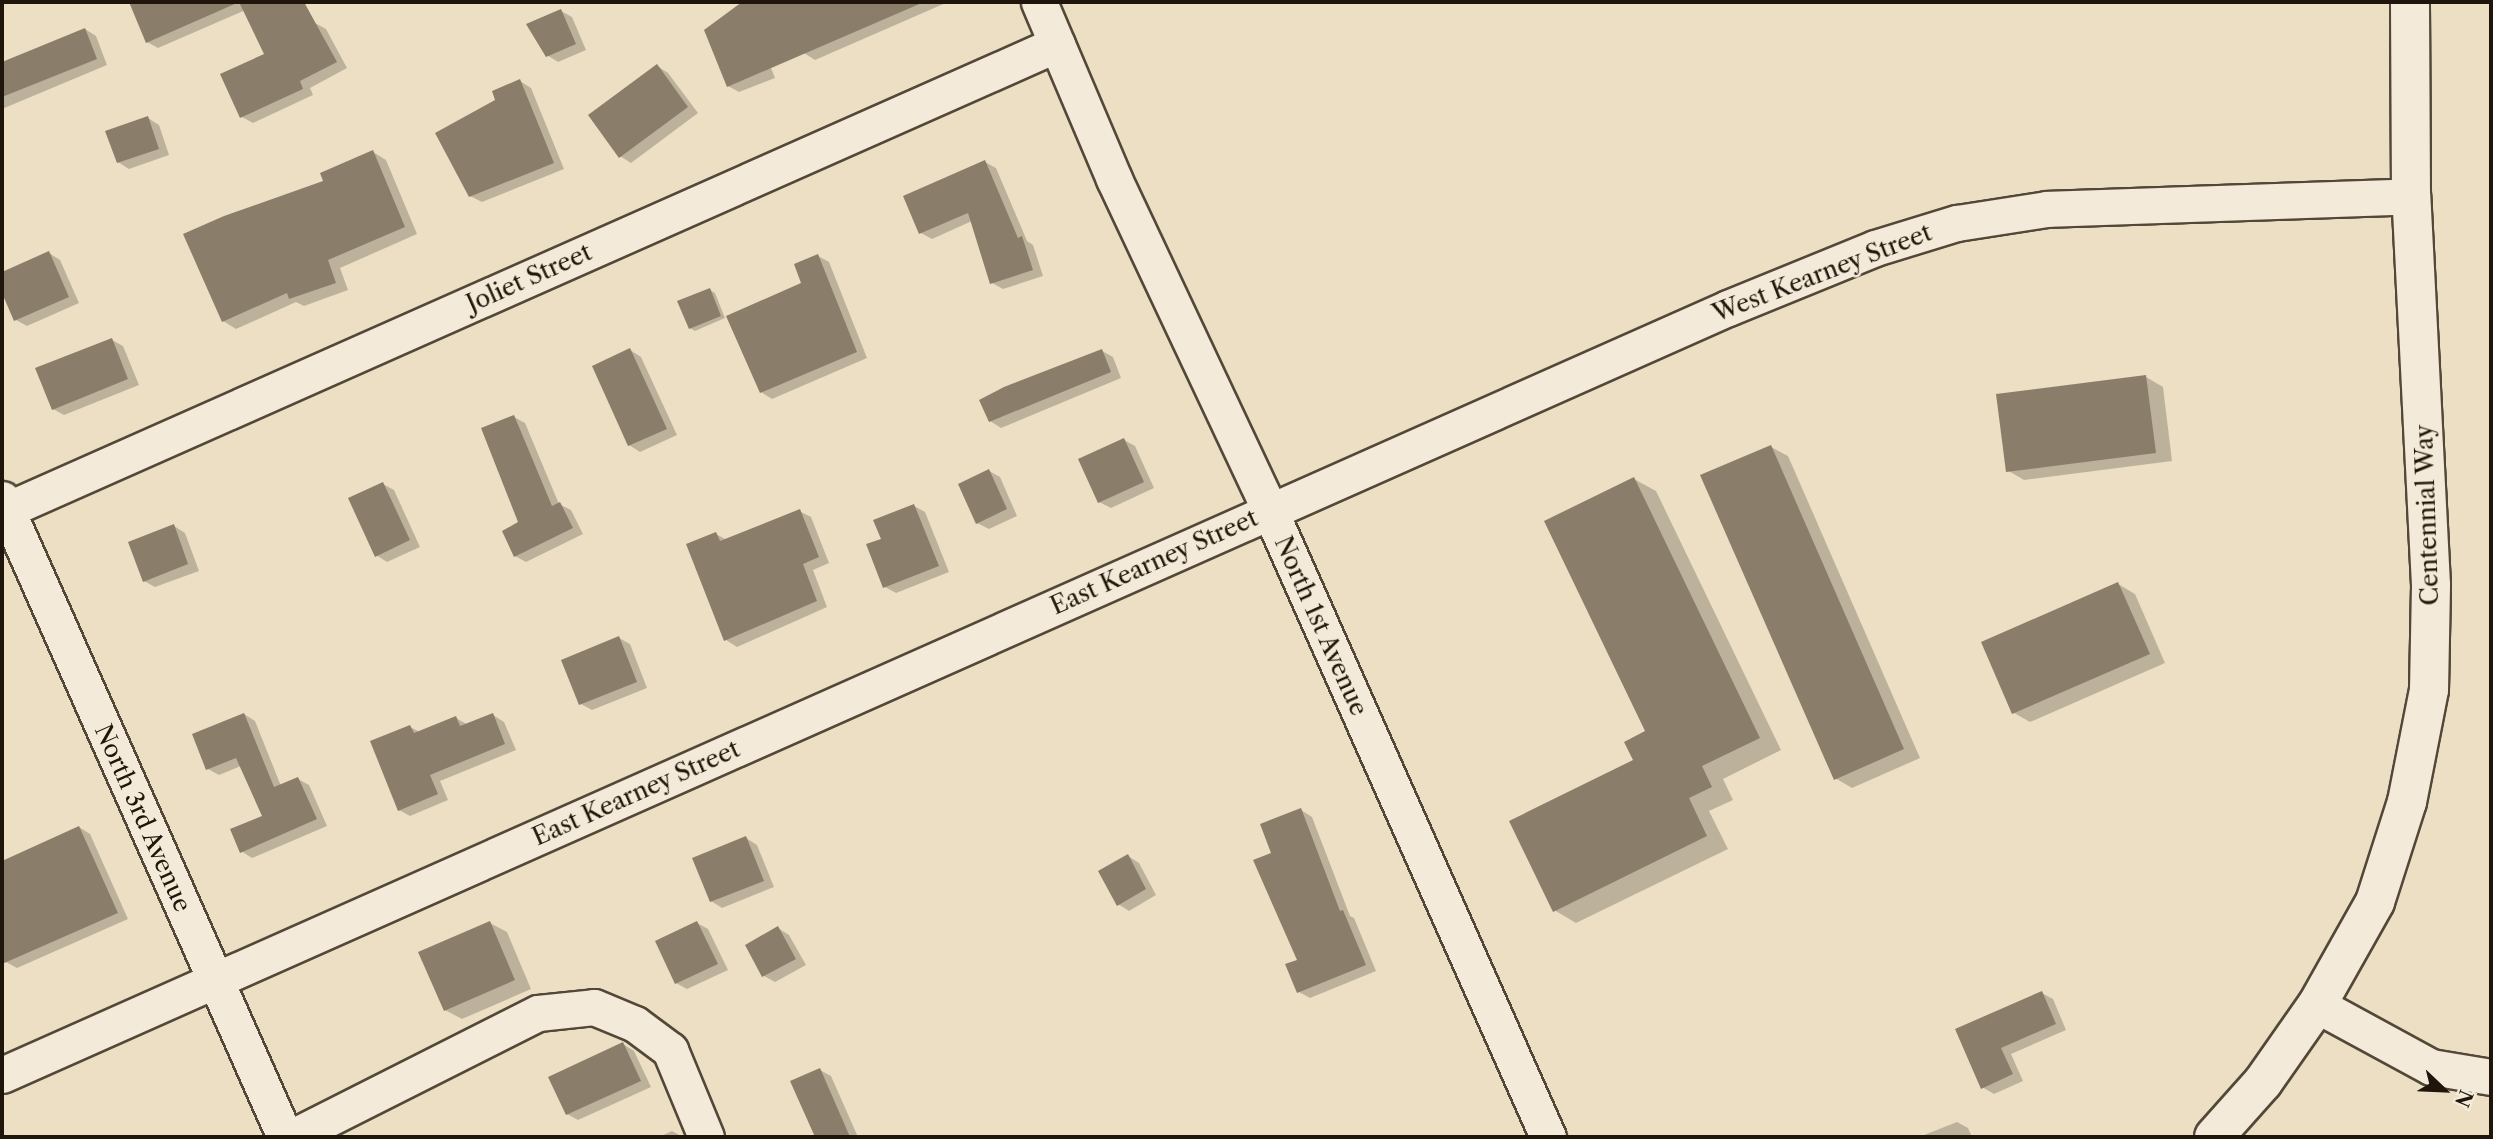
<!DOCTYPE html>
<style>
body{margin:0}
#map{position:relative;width:2493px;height:1139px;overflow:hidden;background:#ecdfc4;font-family:"Libre Caslon Text",serif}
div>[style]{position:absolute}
.shadow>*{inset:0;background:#0003}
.building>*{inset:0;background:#8a7e6b}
.roads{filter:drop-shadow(2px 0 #534838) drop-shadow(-2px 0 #534838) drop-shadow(0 2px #534838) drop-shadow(0 -2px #534838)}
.minor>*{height:35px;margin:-17.5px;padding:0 17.5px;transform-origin:17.5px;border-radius:17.5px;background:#f3ead9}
.secondary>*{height:38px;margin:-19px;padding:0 19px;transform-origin:19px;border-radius:19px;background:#f3ead9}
span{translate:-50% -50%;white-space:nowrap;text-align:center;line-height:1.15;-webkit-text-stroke:5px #f3ead9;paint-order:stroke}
.street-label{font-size:24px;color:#20150a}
.frame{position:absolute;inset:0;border:4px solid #20150a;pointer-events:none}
.north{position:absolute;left:2409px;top:1055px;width:70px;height:70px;-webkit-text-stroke:5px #f3ead9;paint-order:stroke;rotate:113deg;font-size:19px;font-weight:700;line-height:28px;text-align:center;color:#20150a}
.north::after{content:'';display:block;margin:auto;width:24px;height:32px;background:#20150a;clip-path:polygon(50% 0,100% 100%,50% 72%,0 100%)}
</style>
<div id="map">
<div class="shadow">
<i style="clip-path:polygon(137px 2px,264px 2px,158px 48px,147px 42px,132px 4px)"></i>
<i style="clip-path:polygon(789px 2px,948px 2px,815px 60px,804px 53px)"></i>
<i style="clip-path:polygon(561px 11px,572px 17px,586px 50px,558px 62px,547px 55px)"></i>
<i style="clip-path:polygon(749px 13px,775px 78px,739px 92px,728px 86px)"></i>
<i style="clip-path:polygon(315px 23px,326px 29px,347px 68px,310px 88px,313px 95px,253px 123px,242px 117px,266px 55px)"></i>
<i style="clip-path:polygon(85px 29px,96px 36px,107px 65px,2px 109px,2px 64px)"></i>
<i style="clip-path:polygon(657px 66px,668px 73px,698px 113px,631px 163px,620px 156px)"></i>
<i style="clip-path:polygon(520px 81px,531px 88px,564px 169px,482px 202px,470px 196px,498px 100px)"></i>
<i style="clip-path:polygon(148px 118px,159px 125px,169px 155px,129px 169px,118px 162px)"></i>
<i style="clip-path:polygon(373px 152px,386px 160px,417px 234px,340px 268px,348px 290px,304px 306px,296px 302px,236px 329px,223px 321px,326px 182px)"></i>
<i style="clip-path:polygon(985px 162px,996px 168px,1027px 241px,1033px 245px,1043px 276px,1003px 289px,992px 283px,972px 221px,932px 239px,921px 233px)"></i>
<i style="clip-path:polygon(49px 253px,60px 260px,79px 303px,27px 326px,16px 320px,2px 288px,2px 274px)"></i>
<i style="clip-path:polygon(818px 256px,829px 262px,867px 358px,772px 399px,761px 392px,804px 284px)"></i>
<i style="clip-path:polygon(710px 290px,715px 293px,725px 318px,695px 331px,690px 328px)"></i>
<i style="clip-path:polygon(112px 340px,123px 346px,139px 385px,64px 415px,53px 409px)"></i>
<i style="clip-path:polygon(630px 350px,641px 357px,677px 435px,640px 452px,629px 445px)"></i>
<i style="clip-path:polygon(1102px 351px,1113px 357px,1121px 378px,1001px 428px,990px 421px)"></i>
<i style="clip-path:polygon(2146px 377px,2163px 387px,2172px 461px,2024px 480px,2007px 470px)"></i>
<i style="clip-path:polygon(514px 417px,525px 423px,559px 504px,571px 510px,583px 534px,526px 562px,515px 556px,520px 523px)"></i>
<i style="clip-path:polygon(1124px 440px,1135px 446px,1154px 488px,1111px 508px,1099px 502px)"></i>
<i style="clip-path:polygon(1771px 447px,1788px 456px,1920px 758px,1852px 788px,1835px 778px)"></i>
<i style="clip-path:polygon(989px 471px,1000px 477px,1017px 516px,989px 529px,977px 523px)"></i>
<i style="clip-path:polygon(1634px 479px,1656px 491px,1781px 750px,1723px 779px,1733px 800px,1709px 811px,1728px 849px,1576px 923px,1554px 910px,1635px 761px,1647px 732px)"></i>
<i style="clip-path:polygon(383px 484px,394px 490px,420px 547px,387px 562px,376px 555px)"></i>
<i style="clip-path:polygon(914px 506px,925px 512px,949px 572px,896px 593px,885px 587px)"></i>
<i style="clip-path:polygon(799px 511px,811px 517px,829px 563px,813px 570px,827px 607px,737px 647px,726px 640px,716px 534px,727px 540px)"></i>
<i style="clip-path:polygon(174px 526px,185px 533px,199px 571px,155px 587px,144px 581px)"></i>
<i style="clip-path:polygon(2118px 584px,2135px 594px,2165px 663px,2030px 722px,2014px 713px)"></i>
<i style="clip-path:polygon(619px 638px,630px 644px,647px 688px,592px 710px,581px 704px)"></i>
<i style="clip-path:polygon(244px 714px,255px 721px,281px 786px,298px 779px,309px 785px,327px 826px,252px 858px,241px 851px,264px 817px,241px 766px,219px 775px,208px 769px)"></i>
<i style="clip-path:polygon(493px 715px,504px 722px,516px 750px,440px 781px,448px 800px,410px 816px,399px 810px,410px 727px,420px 732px,456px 718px,468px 725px)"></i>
<i style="clip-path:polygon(1301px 810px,1312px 817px,1350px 916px,1354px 918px,1376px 971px,1310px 998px,1299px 992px,1299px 961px,1273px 854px)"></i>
<i style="clip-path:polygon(79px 827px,90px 834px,128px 919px,17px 968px,6px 962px,2px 952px,2px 863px,47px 845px)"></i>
<i style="clip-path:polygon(746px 838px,757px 845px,774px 887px,722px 908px,711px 901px)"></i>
<i style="clip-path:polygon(1128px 856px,1139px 863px,1156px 895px,1129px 911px,1118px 904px)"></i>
<i style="clip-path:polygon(490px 923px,507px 932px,531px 989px,462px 1019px,445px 1010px)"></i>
<i style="clip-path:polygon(697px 923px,708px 929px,728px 970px,687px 989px,676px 983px)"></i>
<i style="clip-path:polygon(778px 928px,789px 935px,806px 965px,775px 982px,764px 976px)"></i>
<i style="clip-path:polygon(2042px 993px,2053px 999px,2066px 1030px,2011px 1054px,2023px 1081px,1994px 1094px,1982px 1087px,1957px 1030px)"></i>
<i style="clip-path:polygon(623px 1044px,634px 1051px,651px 1087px,578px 1120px,567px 1114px)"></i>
<i style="clip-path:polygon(820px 1070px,831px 1076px,858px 1137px,817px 1137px,793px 1082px)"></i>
<i style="clip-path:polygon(1957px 1122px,1968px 1128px,1972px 1137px,1919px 1137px)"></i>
<i style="clip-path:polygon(672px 1131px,683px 1137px,659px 1137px)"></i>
</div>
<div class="building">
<i style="clip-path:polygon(129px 2px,236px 2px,237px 3px,146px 43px)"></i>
<i style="clip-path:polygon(239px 2px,304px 2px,337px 62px,300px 81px,303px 89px,240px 118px,220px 74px,264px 54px)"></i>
<i style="clip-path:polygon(742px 2px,924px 2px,727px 87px,704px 30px)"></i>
<i style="clip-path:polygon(561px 9px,576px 44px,546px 57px,526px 24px)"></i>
<i style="clip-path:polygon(85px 28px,97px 59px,2px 97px,2px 62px)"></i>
<i style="clip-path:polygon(657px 64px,688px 107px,619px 158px,588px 115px)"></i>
<i style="clip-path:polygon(520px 79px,554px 163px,469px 197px,435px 133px,495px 100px,492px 91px)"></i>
<i style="clip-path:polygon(148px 116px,159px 149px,117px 163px,105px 131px)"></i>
<i style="clip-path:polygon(373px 150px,405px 227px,328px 260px,336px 283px,289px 299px,287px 293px,222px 322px,183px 234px,224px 216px,323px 181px,320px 173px)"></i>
<i style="clip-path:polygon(985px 160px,1018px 238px,1022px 236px,1033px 270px,990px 284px,968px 213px,919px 234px,903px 196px)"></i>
<i style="clip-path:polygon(49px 251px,69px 297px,14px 321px,2px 293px,2px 272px)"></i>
<i style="clip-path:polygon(818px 254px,857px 352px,760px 393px,726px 316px,801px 283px,794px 264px)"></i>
<i style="clip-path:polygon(710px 288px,721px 316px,689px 329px,677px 301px)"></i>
<i style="clip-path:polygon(112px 338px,128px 379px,52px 410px,35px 368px)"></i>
<i style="clip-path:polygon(630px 348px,667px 429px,628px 446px,592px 366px)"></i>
<i style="clip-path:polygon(1102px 349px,1111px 372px,989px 422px,979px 400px,1004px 387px)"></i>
<i style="clip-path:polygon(2146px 375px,2156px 453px,2006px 472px,1996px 394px)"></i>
<i style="clip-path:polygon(514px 415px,552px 506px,560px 502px,573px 528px,514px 557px,502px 531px,518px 522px,481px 428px)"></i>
<i style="clip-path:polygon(1124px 438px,1144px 482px,1098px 503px,1078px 459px)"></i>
<i style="clip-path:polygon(1771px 445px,1904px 749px,1834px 780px,1700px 475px)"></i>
<i style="clip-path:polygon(989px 469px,1007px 509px,976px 524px,958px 484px)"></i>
<i style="clip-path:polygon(1634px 477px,1760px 738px,1702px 766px,1712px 787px,1689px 798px,1707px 836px,1553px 912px,1509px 821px,1633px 760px,1624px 742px,1645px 731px,1544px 521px)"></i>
<i style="clip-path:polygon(383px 482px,410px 540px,375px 557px,348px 498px)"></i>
<i style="clip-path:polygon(914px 504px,939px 566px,883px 588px,866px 544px,881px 539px,873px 520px)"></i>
<i style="clip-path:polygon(800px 509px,819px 557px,803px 564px,817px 601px,724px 641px,686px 544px,716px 532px,720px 541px)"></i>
<i style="clip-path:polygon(174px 524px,188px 564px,143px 582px,128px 542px)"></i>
<i style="clip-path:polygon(2118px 582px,2150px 654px,2012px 714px,1981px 642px)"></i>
<i style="clip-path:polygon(619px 636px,637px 682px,579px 705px,561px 660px)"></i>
<i style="clip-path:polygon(244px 713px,274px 787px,298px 777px,317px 819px,240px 853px,230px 829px,262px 816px,236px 758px,206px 770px,192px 734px)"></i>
<i style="clip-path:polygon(493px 713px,505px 744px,430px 775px,438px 794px,398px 811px,370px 741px,410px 725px,414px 733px,456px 716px,460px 726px)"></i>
<i style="clip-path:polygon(1301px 808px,1340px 911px,1343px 910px,1366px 965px,1297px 993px,1285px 964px,1297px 960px,1253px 860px,1271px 853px,1260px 824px)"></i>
<i style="clip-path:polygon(79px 826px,118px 913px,2px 964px,2px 861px)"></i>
<i style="clip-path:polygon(746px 836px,764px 881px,710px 902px,692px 858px)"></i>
<i style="clip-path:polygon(1128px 854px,1146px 889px,1117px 906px,1098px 871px)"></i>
<i style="clip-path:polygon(490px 921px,515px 980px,444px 1011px,418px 952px)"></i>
<i style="clip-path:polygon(697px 921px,718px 964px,675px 984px,655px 941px)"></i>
<i style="clip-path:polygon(778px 926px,796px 959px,762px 977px,745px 945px)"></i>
<i style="clip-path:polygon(2042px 991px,2056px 1024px,2001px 1048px,2013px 1074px,1981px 1089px,1955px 1029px)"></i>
<i style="clip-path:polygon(623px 1042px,641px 1081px,566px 1115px,548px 1077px)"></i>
<i style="clip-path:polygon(820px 1068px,850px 1137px,815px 1137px,790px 1081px)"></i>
</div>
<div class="roads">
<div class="minor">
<i style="left:1039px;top:2px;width:192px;rotate:67deg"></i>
<i style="left:1114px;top:179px;width:367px;rotate:64.8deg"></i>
<i style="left:1270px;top:511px;width:685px;rotate:66.05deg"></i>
<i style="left:2px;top:499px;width:698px;rotate:66.08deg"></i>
<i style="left:2px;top:512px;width:1154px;rotate:-23.92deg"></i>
<i style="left:2317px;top:1005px;width:130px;rotate:28.5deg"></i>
<i style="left:2431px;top:1067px;width:61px;rotate:9.5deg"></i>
<i style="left:2px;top:1075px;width:1889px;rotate:-23.96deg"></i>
<i style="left:1728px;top:308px;width:159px;rotate:-22.2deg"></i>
<i style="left:1875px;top:248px;width:86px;rotate:-17deg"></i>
<i style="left:1957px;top:223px;width:91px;rotate:-8.8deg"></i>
<i style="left:2047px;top:209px;width:364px;rotate:-2deg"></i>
<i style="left:292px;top:1137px;width:275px;rotate:-26.8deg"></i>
<i style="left:538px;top:1013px;width:56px;rotate:-6.1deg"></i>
<i style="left:594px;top:1007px;width:44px;rotate:22.5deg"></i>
<i style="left:635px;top:1024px;width:44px;rotate:36.6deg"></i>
<i style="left:670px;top:1050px;width:94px;rotate:67.5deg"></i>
</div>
<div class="secondary">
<i style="left:2214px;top:1137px;width:74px;rotate:-48.3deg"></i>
<i style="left:2263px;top:1082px;width:94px;rotate:-55deg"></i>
<i style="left:2317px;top:1005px;width:118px;rotate:-60.6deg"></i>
<i style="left:2375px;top:902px;width:105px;rotate:-72.3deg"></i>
<i style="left:2407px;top:802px;width:114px;rotate:-78.9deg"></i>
<i style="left:2429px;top:690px;width:105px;rotate:-88.9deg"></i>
<i style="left:2431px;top:585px;width:390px;rotate:-92.9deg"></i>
<i style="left:2411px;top:196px;width:194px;rotate:-90.3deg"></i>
</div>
</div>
<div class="street-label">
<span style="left:1822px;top:273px;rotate:-21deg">West Kearney Street</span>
<span style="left:529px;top:278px;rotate:-24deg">Joliet Street</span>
<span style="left:2427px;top:515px;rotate:-92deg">Centennial Way</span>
<span style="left:1154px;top:562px;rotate:-24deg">East Kearney Street</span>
<span style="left:1321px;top:626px;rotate:66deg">North 1st Avenue</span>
<span style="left:636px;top:793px;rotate:-24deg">East Kearney Street</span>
<span style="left:143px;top:818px;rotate:66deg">North 3rd Avenue</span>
</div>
<div class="frame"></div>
<div class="north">N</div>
</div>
